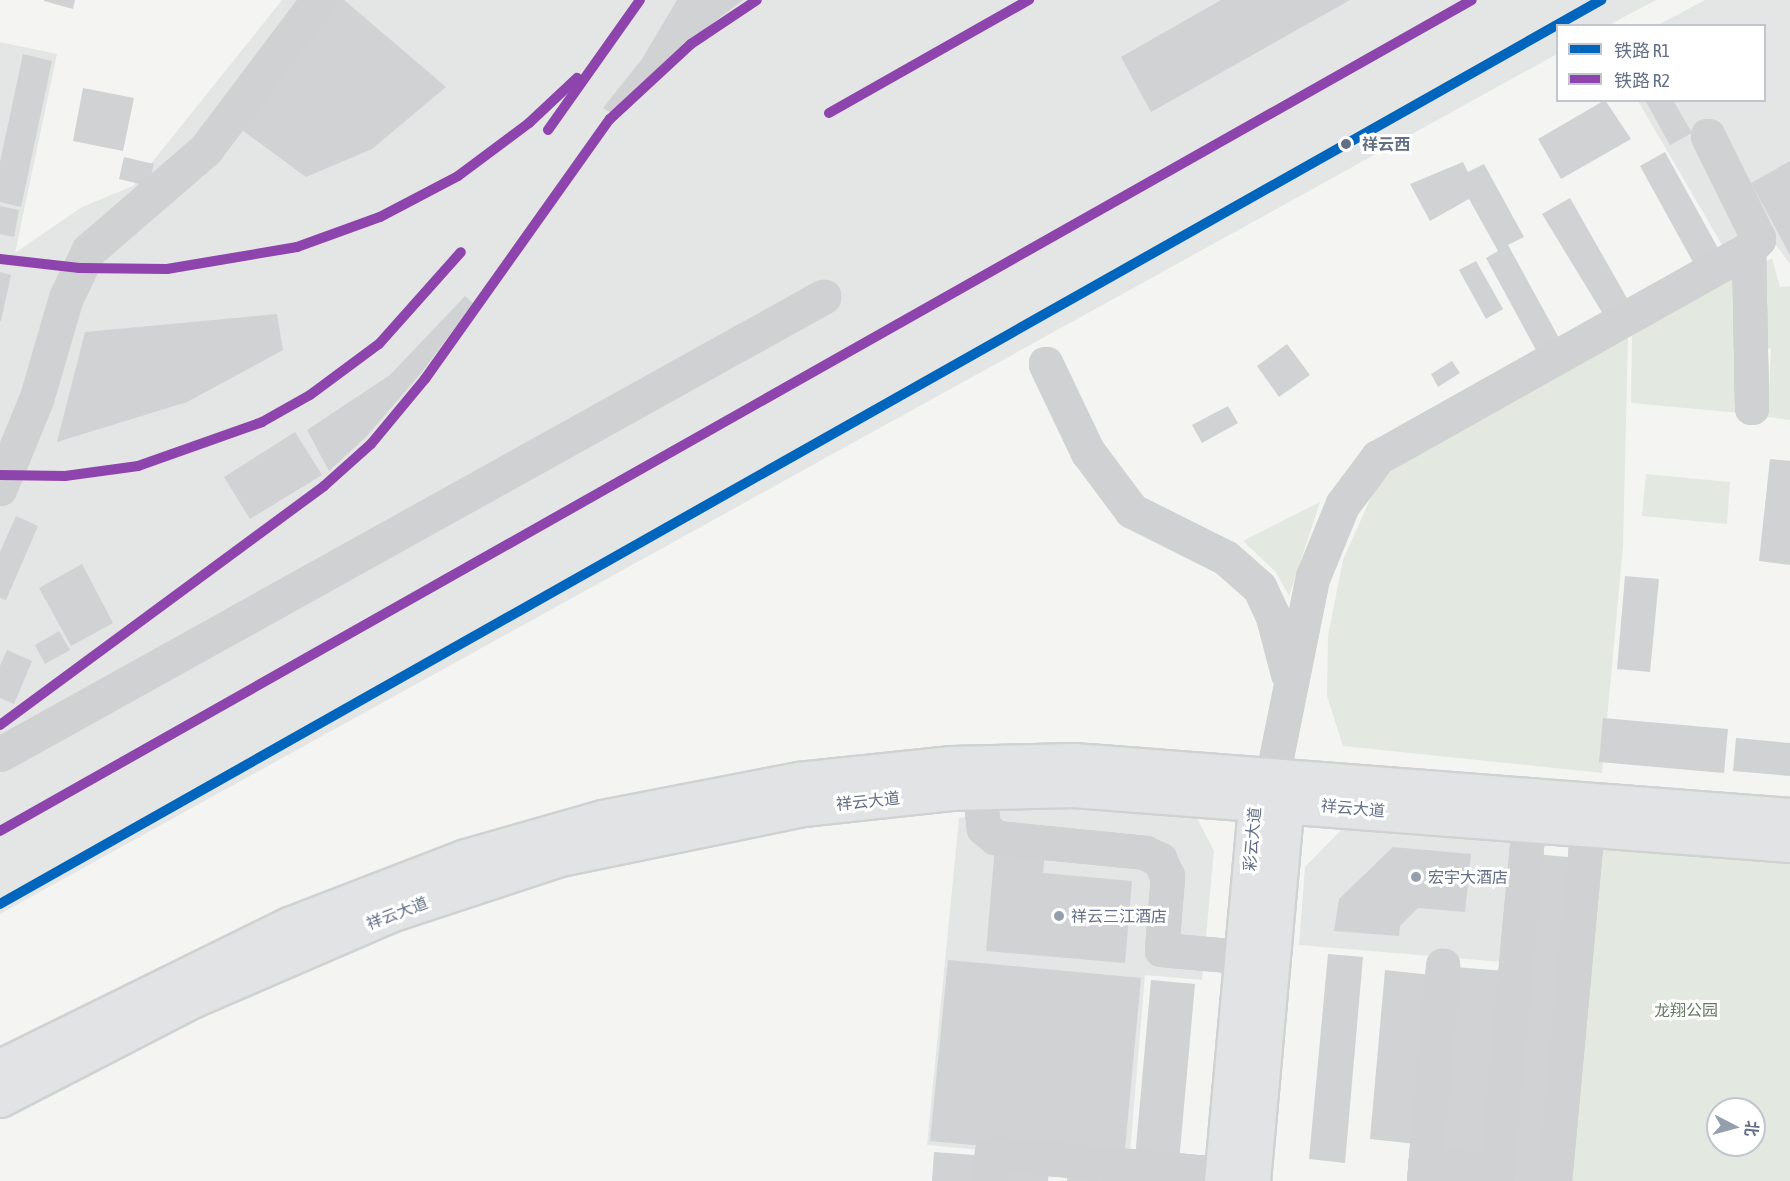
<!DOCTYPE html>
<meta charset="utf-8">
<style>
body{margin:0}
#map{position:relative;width:1790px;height:1181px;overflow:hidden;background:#f4f5f3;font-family:"Asap Condensed","Noto Sans SC",sans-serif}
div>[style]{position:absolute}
.built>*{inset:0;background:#e4e5e5}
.green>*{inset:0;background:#e3e8e1}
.building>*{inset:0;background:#d0d2d3}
.roads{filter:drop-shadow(2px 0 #d0d2d2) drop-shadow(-2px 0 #d0d2d2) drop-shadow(0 2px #d0d2d2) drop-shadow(0 -2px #d0d2d2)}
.minor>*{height:30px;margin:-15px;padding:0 15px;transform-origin:15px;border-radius:15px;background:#d0d1d2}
.major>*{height:33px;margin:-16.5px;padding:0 16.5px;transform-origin:16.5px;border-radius:16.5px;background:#e2e3e4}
.highway>*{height:33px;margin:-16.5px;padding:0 16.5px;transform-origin:16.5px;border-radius:16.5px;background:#e2e3e4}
.rail-1>*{height:10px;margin:-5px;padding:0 5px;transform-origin:5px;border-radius:5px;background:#0065bd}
.rail-2>*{height:10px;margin:-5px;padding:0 5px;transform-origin:5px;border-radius:5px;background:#8e44ad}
.dots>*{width:16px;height:16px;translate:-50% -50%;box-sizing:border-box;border:3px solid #fff;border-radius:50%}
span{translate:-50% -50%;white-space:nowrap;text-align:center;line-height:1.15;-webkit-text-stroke:6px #fff;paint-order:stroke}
.stop-label{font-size:16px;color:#626f85;font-weight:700}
.left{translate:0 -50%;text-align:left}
.street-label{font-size:16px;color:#626f85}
.poi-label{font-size:16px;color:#626f85}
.park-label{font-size:16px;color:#627b62}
.legend{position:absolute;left:1556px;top:24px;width:210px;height:78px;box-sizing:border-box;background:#fff;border:2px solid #c0c5ce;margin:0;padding:8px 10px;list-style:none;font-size:18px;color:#626f85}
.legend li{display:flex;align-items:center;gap:12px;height:30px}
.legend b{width:30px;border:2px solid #c0c5ce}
.north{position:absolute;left:1706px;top:1097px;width:60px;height:60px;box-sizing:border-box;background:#fff;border:2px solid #c0c5ce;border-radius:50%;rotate:96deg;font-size:16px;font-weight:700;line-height:24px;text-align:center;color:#626f85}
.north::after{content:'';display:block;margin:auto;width:21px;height:27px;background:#959eac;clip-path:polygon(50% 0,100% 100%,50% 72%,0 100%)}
</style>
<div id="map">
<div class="built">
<i style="clip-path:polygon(282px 0,1656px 0,1609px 25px,1558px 26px,1557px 54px,0 914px,0 42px,57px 54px,15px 253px,82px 207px,133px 186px)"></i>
<i style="clip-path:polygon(1705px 0,1790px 0,1790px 264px,1776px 245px,1725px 250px,1638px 101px,1764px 100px,1764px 26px,1658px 25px)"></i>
<i style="clip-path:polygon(1043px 803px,1196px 816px,1214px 851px,1202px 980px,1145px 975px,1129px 1164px,927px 1145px,959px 818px)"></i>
<i style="clip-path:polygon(1350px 821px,1514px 833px,1503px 962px,1299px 945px,1305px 867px)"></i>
</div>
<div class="green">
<i style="clip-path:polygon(1772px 258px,1780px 287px,1790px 286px,1790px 420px,1768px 417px,1771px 348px,1756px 354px,1753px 269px)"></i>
<i style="clip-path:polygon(1735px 274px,1740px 413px,1631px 403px,1632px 327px)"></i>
<i style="clip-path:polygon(1628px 338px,1623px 547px,1602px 773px,1343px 746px,1327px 696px,1328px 636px,1343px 560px,1376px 486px,1413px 448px)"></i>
<i style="clip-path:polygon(1646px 474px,1730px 482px,1727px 524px,1642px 516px)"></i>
<i style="clip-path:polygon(1320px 502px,1289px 596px,1276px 572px,1243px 541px)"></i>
<i style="clip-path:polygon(evenodd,1598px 843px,1790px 859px,1790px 1181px,1567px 1181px,1598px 843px,1718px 1109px,1754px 1109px,1754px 1145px,1718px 1145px,1718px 1109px)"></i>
</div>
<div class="building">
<i style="clip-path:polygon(44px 0,75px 0,73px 9px,44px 1px)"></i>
<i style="clip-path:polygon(336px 0,344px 0,446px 87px,372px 149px,306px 177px,234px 124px)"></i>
<i style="clip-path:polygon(677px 0,743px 0,676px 51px,610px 112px,603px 108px,642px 59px)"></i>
<i style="clip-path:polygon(1221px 0,1350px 0,1151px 112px,1121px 57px)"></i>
<i style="clip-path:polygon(23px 54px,52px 61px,21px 207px,0 202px,0 162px)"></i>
<i style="clip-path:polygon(83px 88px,134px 98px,123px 151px,73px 141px)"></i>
<i style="clip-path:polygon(1605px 100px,1631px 139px,1561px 179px,1538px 139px)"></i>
<i style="clip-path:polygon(1645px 100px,1673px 100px,1692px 133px,1670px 145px)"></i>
<i style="clip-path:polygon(1665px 152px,1719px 250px,1694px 264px,1640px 166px)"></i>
<i style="clip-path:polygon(124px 157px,154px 164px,148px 186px,119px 179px)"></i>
<i style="clip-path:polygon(1790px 161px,1790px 255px,1751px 183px)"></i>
<i style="clip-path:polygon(1463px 162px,1468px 172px,1484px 164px,1524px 237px,1508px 245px,1559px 338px,1536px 350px,1486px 258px,1498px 251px,1469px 199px,1430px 221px,1410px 184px)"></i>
<i style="clip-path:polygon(1570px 198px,1628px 300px,1603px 314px,1542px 214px)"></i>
<i style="clip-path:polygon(0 206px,19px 210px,14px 237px,0 234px)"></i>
<i style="clip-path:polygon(1476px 261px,1503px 309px,1486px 319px,1459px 270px)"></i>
<i style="clip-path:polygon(0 272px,11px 275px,1px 321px,0 321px)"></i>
<i style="clip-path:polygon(465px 296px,473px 303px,422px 372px,366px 437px,329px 471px,307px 430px,390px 375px)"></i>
<i style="clip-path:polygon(277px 314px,283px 350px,187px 402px,57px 442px,85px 332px)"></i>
<i style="clip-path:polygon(1287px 344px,1310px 375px,1279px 397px,1257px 366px)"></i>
<i style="clip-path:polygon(1452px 361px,1460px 373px,1438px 387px,1431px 374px)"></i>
<i style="clip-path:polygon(1228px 406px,1238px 423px,1202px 443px,1192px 425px)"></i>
<i style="clip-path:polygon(295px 432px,322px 475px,250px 519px,224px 477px)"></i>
<i style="clip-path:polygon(1770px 459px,1790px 461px,1790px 565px,1759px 561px)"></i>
<i style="clip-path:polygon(16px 516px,38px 526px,6px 600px,0 598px,0 552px)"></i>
<i style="clip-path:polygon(82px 564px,113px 623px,71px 646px,39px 588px)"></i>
<i style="clip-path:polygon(1625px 576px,1659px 579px,1650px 672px,1617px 669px)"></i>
<i style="clip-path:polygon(59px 631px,70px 650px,45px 664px,35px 645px)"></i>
<i style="clip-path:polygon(7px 650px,32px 661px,14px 704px,0 698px,0 666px)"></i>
<i style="clip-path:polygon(1603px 718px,1728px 729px,1724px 773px,1599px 762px)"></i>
<i style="clip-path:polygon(1736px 738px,1790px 743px,1790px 776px,1733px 771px)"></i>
<i style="clip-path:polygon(995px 847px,1045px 851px,1043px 873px,1132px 881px,1125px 963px,986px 951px)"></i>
<i style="clip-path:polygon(1393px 847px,1471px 854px,1465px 912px,1418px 908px,1400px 926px,1399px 936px,1334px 931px,1339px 899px)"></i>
<i style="clip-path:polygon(1535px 854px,1578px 858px,1548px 1181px,1505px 1181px)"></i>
<i style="clip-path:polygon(1328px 954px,1363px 957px,1345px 1163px,1309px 1159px)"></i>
<i style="clip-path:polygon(948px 960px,1141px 978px,1124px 1159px,930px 1141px)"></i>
<i style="clip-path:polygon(1455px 967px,1506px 971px,1488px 1164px,1437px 1159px)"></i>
<i style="clip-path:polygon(1385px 970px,1431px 975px,1416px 1144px,1370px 1139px)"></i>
<i style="clip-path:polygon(1151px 980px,1195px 984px,1179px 1162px,1135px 1158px)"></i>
<i style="clip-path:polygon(934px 1152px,987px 1156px,985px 1181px,932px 1181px)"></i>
<i style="clip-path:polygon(1001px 1159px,1050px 1163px,1048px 1181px,999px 1181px)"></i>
<i style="clip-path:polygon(1069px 1164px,1119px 1169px,1118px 1181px,1067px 1181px)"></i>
</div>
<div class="roads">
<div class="minor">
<i style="left:1708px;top:136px;width:115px;rotate:63.7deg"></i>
<i style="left:1759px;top:239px;width:15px;rotate:132deg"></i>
<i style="left:1046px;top:364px;width:98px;rotate:64.5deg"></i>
<i style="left:1088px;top:452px;width:74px;rotate:53.3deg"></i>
<i style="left:1132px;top:511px;width:105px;rotate:26.6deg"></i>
<i style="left:1226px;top:558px;width:45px;rotate:41.4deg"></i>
<i style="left:1260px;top:588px;width:31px;rotate:65deg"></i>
<i style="left:1273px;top:616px;width:59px;rotate:75.3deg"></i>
<i style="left:0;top:489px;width:97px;rotate:-67.7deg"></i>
<i style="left:37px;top:399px;width:104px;rotate:-73.8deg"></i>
<i style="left:66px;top:299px;width:53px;rotate:-64.4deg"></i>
<i style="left:89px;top:251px;width:155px;rotate:-40.8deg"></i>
<i style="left:206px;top:150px;width:188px;rotate:-53deg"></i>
<i style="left:0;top:755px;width:943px;rotate:-29.07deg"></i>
<i style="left:1274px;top:771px;width:197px;rotate:-78.6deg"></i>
<i style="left:1313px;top:578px;width:79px;rotate:-67.7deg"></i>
<i style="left:1343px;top:505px;width:59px;rotate:-53.3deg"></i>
<i style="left:1378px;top:458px;width:425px;rotate:-29.3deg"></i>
<i style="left:1749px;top:250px;width:158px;rotate:88.9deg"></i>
<i style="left:980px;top:792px;width:36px;rotate:84deg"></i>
<i style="left:984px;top:828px;width:16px;rotate:40deg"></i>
<i style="left:996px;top:838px;width:150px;rotate:5.7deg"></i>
<i style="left:1145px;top:853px;width:17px;rotate:25deg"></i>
<i style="left:1160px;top:860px;width:19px;rotate:65deg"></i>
<i style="left:1168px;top:877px;width:73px;rotate:94.7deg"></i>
<i style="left:1162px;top:950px;width:79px;rotate:5.1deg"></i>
<i style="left:1425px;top:1165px;width:72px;rotate:4.8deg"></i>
<i style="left:989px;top:1181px;width:27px;rotate:-84deg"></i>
<i style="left:992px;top:1154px;width:231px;rotate:5deg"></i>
<i style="left:1424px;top:1181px;width:216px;rotate:-84.9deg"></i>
<i style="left:1496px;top:1181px;width:361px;rotate:-84.7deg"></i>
<i style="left:1555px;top:1181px;width:356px;rotate:-84.7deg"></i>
</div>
<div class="major">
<i style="left:1221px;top:1181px;width:383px;rotate:-84.8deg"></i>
<i style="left:1256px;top:800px;width:23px;rotate:-59deg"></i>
<i style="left:1253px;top:1181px;width:381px;rotate:-84.9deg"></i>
<i style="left:1287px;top:802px;width:23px;rotate:-113deg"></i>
</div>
<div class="highway">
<i style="left:0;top:1066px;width:322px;rotate:-26.2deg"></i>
<i style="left:289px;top:924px;width:189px;rotate:-21.1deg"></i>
<i style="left:465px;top:856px;width:142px;rotate:-15.9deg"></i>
<i style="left:602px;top:817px;width:200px;rotate:-11deg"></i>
<i style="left:798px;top:779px;width:154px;rotate:-6deg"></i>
<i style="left:951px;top:763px;width:123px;rotate:-1.4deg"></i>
<i style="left:1074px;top:760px;width:718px;rotate:4.39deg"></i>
<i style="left:0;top:1100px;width:218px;rotate:-27.3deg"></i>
<i style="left:194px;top:1000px;width:214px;rotate:-23.4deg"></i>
<i style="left:390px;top:915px;width:179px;rotate:-18.2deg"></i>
<i style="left:560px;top:859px;width:248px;rotate:-11.6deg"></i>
<i style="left:803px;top:809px;width:151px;rotate:-6.1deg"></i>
<i style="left:953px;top:793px;width:120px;rotate:-1.4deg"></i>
<i style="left:1073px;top:790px;width:719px;rotate:4.39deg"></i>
</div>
</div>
<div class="rail-1">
<i style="left:0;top:904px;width:1839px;rotate:-29.45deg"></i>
</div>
<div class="rail-2">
<i style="left:829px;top:113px;width:230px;rotate:-29.5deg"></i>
<i style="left:548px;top:130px;width:159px;rotate:-54.7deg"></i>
<i style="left:0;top:259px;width:80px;rotate:6.5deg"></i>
<i style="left:79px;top:268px;width:88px;rotate:0.7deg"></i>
<i style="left:167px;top:269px;width:132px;rotate:-9.6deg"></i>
<i style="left:297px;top:247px;width:88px;rotate:-19.9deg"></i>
<i style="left:380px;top:217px;width:88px;rotate:-27.7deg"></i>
<i style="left:458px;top:176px;width:89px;rotate:-36.7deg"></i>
<i style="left:529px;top:123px;width:66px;rotate:-43.2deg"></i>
<i style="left:0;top:475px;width:65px;rotate:0.9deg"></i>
<i style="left:65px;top:476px;width:74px;rotate:-7.8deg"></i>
<i style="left:138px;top:466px;width:132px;rotate:-19.5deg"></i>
<i style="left:262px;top:422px;width:55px;rotate:-29.4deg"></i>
<i style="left:310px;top:395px;width:86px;rotate:-36.5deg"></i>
<i style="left:379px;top:344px;width:123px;rotate:-48.3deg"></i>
<i style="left:0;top:725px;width:403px;rotate:-36.4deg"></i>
<i style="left:324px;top:486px;width:63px;rotate:-41.8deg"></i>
<i style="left:371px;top:444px;width:85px;rotate:-50.3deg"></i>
<i style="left:425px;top:379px;width:319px;rotate:-54.6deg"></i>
<i style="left:610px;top:119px;width:110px;rotate:-42.8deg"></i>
<i style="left:691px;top:44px;width:79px;rotate:-33.7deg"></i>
<i style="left:0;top:831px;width:1690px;rotate:-29.45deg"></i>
</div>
<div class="dots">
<i style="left:1346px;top:144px;background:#626f85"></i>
<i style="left:1416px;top:877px;background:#959eac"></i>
<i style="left:1059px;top:916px;background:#959eac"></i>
</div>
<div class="stop-label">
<span class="left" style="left:1362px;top:144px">祥云西</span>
</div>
<div class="street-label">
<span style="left:868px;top:801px;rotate:-6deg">祥云大道</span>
<span style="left:1353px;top:808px;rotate:5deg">祥云大道</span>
<span style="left:1252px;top:839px;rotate:-85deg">彩云大道</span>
<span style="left:397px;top:913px;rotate:-21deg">祥云大道</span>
</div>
<div class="poi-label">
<span class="left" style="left:1428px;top:877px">宏宇大酒店</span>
<span class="left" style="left:1071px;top:916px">祥云三江酒店</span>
</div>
<div class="park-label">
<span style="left:1686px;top:1010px">龙翔公园</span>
</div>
<ul class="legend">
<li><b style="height:8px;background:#0065bd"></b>铁路 R1</li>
<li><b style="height:8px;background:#8e44ad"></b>铁路 R2</li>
</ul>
<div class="north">北</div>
</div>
